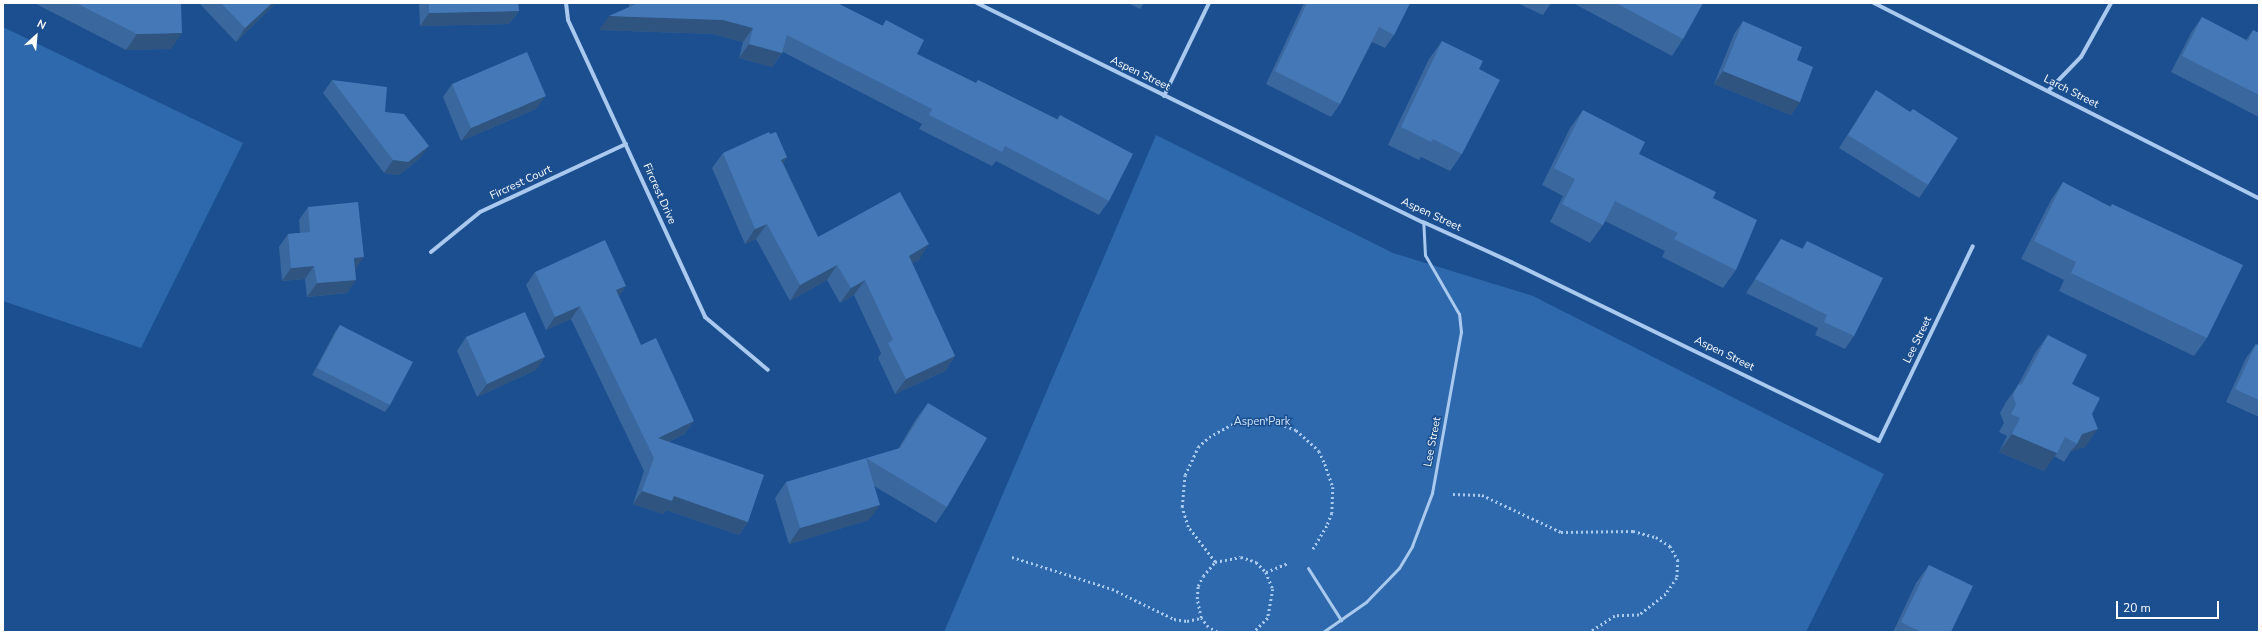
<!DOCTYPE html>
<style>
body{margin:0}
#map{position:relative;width:2262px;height:635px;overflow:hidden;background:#1b4f8f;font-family:"Nunito Sans",sans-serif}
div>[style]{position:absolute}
.green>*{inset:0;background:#2e69ad}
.path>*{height:2.5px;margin-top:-1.25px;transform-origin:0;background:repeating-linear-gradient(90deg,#a9c9ee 0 2px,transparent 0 5px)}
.service>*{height:3px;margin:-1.5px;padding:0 1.5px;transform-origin:1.5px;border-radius:1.5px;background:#a9c9ee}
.minor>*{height:4px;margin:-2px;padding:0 2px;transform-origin:2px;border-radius:2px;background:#a9c9ee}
.wall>*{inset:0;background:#3a679d}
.shaded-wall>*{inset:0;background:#305480}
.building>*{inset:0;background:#4478b7}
span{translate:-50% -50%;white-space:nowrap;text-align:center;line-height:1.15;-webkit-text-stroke:3px #1b4f8f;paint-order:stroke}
.street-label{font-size:11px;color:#fff}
.park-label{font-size:11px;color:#cfe3fa}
.frame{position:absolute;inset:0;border:4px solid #fff;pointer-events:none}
.north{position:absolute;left:16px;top:16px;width:40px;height:40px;-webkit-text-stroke:3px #1b4f8f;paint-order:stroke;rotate:26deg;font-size:11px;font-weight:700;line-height:16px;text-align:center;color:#fff}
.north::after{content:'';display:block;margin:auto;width:14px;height:18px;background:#fff;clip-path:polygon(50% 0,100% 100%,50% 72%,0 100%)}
.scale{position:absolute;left:2116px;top:601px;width:103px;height:18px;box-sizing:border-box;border:2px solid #fff;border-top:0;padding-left:5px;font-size:12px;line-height:14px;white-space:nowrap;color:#fff;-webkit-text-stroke:3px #1b4f8f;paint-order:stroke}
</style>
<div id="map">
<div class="green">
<i style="clip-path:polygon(3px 27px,243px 143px,141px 348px,3px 301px)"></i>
<i style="clip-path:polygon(1156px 135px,1393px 253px,1533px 296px,1884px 474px,1806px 632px,944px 632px)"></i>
</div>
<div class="path">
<i style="left:1453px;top:494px;width:29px;rotate:2deg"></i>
<i style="left:1482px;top:495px;width:87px;rotate:25.1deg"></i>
<i style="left:1561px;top:532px;width:72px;rotate:-0.8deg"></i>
<i style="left:1633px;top:531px;width:24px;rotate:15deg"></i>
<i style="left:1656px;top:537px;width:17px;rotate:33deg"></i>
<i style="left:1670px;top:546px;width:16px;rotate:60deg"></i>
<i style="left:1678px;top:560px;width:18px;rotate:93deg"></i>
<i style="left:1677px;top:578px;width:19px;rotate:125deg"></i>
<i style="left:1666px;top:594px;width:34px;rotate:142deg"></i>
<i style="left:1639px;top:615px;width:24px;rotate:178deg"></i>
<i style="left:1615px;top:616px;width:30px;rotate:147deg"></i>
<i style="left:1012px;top:557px;width:105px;rotate:17.7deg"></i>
<i style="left:1112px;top:589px;width:69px;rotate:25.8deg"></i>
<i style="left:1174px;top:619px;width:13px;rotate:9deg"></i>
<i style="left:1187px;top:621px;width:14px;rotate:-12deg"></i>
<i style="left:1215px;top:562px;width:44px;rotate:-127.6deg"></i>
<i style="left:1188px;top:527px;width:21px;rotate:-107deg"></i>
<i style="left:1182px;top:507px;width:32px;rotate:-85deg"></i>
<i style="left:1185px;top:475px;width:31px;rotate:-65deg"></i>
<i style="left:1198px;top:447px;width:15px;rotate:-42deg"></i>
<i style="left:1209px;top:437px;width:31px;rotate:-29deg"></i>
<i style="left:1236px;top:422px;width:14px;rotate:-12deg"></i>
<i style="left:1250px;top:419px;width:16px"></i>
<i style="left:1266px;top:419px;width:32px;rotate:20deg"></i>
<i style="left:1296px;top:430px;width:31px;rotate:42deg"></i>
<i style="left:1319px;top:451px;width:14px;rotate:65deg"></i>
<i style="left:1325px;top:464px;width:24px;rotate:71deg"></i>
<i style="left:1333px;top:487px;width:26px;rotate:92deg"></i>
<i style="left:1332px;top:513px;width:14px;rotate:111deg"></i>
<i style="left:1327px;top:526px;width:27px;rotate:121deg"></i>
<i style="left:1266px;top:572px;width:24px;rotate:-22deg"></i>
<i style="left:1217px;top:632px;width:10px;rotate:-151deg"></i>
<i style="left:1208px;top:627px;width:11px;rotate:-128deg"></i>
<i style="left:1201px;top:618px;width:19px;rotate:-102deg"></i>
<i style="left:1197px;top:599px;width:13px;rotate:-86deg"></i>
<i style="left:1198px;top:586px;width:11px;rotate:-63deg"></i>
<i style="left:1203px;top:576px;width:18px;rotate:-49deg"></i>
<i style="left:1215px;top:562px;width:26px;rotate:-11deg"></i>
<i style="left:1241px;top:557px;width:16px;rotate:18deg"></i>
<i style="left:1256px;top:562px;width:14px;rotate:45deg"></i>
<i style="left:1266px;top:572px;width:18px;rotate:68deg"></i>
<i style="left:1273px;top:589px;width:29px;rotate:100deg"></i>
<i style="left:1268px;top:618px;width:20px;rotate:135deg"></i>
</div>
<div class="service">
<i style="left:1308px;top:568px;width:62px;rotate:57.6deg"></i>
<i style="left:1323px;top:632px;width:52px;rotate:-34.9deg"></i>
<i style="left:1366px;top:602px;width:47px;rotate:-45.9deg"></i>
<i style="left:1399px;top:568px;width:26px;rotate:-59deg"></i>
<i style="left:1412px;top:546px;width:57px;rotate:-69.3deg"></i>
<i style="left:1432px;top:493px;width:164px;rotate:-79.8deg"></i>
<i style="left:1461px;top:332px;width:18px;rotate:-96deg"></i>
<i style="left:1459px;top:314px;width:68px;rotate:-120deg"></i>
<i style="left:1425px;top:255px;width:33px;rotate:-93deg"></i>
</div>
<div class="minor">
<i style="left:566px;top:3px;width:17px;rotate:83deg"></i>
<i style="left:568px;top:20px;width:327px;rotate:65.2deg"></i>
<i style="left:705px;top:317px;width:82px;rotate:40.1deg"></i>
<i style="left:977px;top:3px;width:497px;rotate:26.2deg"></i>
<i style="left:1423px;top:222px;width:97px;rotate:24.4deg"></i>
<i style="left:1511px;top:262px;width:409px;rotate:25.9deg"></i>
<i style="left:1879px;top:441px;width:216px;rotate:-64.3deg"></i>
<i style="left:1874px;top:3px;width:432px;rotate:26.9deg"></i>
<i style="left:2049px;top:90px;width:46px;rotate:-45.9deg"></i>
<i style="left:2081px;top:57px;width:62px;rotate:-60.9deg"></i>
<i style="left:1164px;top:96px;width:103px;rotate:-64.2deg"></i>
<i style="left:431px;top:252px;width:63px;rotate:-39.2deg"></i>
<i style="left:480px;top:212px;width:161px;rotate:-25deg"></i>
</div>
<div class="wall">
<i style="clip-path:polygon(34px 3px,181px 3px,171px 49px,126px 50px)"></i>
<i style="clip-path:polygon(199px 3px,276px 3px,236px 42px)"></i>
<i style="clip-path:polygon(419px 3px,518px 3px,519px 11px,509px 24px,420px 26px)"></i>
<i style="clip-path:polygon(629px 3px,837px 3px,882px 26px,886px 20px,917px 54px,976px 83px,978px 80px,1057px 119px,1060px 115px,1109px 201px,1099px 215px,996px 161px,992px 166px,919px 129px,922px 124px,783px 52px,772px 67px,739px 58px,743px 42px,713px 34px,599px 30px,629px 7px)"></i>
<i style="clip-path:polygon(1128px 3px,1144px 3px,1140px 9px)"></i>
<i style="clip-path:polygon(1304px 3px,1410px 3px,1394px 35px,1385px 48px,1372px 42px,1340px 104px,1331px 117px,1266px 84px)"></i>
<i style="clip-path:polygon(1517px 3px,1551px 3px,1543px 15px)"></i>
<i style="clip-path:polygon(1573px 3px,1703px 3px,1683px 39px,1672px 56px)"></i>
<i style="clip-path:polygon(2202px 17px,2246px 40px,2253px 30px,2259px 33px,2259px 117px,2171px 72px,2191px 33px)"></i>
<i style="clip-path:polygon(1743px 21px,1800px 102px,1791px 115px,1714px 84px,1734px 34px)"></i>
<i style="clip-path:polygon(1442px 41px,1479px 69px,1462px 154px,1450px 171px,1421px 157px,1419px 160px,1388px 145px,1429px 59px)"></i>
<i style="clip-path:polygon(332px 80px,385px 112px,419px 159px,399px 175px,384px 173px,323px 93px)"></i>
<i style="clip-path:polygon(452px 84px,536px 109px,461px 141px,443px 97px)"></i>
<i style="clip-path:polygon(1876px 90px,1910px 112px,1928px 185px,1919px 198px,1839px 148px,1867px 104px)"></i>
<i style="clip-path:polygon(1583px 110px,1639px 154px,1713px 198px,1736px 270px,1723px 288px,1662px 257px,1665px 251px,1605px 221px,1603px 225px,1590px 243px,1550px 222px,1563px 196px,1542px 185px,1570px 128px)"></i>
<i style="clip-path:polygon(770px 134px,787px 157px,783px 163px,818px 237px,919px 260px,912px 263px,955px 356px,945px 371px,895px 394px,878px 358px,881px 353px,854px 295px,840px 303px,827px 280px,790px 301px,756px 239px,745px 244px,712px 168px,723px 153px)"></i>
<i style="clip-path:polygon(2063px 182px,2110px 207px,2112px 204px,2207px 338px,2194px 356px,2059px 291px,2064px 280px,2021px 259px,2051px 200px)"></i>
<i style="clip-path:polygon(308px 207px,355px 269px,356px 280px,347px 293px,307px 297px,305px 279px,282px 281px,279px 247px,288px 234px,300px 233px,299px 220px)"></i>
<i style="clip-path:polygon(1781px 239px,1802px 249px,1807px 241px,1854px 336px,1845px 349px,1815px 335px,1818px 328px,1746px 293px)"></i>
<i style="clip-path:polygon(535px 272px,619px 296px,641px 345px,685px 434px,668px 442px,748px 522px,739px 535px,666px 510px,663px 514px,633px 504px,644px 471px,571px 319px,546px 330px,526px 285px)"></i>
<i style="clip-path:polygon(340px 325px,390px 405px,385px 412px,312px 375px,335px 332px)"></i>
<i style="clip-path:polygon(2048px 335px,2072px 384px,2092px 414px,2085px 447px,2071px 451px,2064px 462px,2054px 456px,2044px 471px,1999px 452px,2007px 436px,1999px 432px,2004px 423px,2000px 413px,2006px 402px,2018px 385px,2035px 353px)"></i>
<i style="clip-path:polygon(466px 337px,536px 370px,477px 397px,457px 351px)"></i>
<i style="clip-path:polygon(2256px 344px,2259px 346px,2259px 417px,2226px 402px,2246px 358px)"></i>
<i style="clip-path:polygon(928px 403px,947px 507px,936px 523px,874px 486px,869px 520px,789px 544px,775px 498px,786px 482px,898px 449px,916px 419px)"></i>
<i style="clip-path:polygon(1929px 565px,1951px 632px,1893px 632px,1916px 583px)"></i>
</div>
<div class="shaded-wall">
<i style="clip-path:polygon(272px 3px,276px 3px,236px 42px,245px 28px)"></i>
<i style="clip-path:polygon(519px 11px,509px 24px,420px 26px,429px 13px)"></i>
<i style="clip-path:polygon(609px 16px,723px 20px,753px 28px,743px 42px,713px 34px,599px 30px)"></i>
<i style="clip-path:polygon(182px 33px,171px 49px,126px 50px,137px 34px)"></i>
<i style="clip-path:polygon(749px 44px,782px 53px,772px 67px,739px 58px)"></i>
<i style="clip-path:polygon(1723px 71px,1800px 102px,1791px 115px,1714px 84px)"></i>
<i style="clip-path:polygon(546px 96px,536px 109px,461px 141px,471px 128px)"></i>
<i style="clip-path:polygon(429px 146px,419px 159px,399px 175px,384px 173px,393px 160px)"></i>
<i style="clip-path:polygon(787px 157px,777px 172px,781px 160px)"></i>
<i style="clip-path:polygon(767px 224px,756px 239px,745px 244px,755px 229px)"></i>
<i style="clip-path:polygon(929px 244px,919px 260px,898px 271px,909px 256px)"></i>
<i style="clip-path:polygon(364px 257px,355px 270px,354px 258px)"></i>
<i style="clip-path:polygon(837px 265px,827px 280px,790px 301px,800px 285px)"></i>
<i style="clip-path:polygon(314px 266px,305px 279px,282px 281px,291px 268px)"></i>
<i style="clip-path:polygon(356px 280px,347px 293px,307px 297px,317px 283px)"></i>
<i style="clip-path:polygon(865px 280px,854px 295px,840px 303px,851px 288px)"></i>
<i style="clip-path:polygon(626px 286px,617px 299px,616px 290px)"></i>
<i style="clip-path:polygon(580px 306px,571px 319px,546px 330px,555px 317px)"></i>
<i style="clip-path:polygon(955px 356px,945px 371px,895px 394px,906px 379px)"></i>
<i style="clip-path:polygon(545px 357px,536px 370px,477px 397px,487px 384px)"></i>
<i style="clip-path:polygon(694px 421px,685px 434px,650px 450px,658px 438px)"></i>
<i style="clip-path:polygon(2098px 429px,2085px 447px,2071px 451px,2077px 444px,2082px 434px)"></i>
<i style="clip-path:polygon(2012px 434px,2057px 453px,2044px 471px,1999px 452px)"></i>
<i style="clip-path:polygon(642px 491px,674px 496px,748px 522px,739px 535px,666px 510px,663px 514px,633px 504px)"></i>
<i style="clip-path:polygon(880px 505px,869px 520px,789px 544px,800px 528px)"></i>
</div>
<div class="building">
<i style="clip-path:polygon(76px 3px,181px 3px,182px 33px,137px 34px)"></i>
<i style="clip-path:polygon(221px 3px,272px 3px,245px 28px)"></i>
<i style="clip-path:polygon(429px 3px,518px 3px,519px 11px,429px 13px)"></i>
<i style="clip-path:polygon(638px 3px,837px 3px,883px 26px,886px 20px,924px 40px,917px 54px,976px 83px,978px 80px,1058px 120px,1060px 115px,1133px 154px,1109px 201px,1005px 146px,1002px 152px,929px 115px,932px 109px,787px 35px,782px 53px,749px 44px,753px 28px,723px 20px,609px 16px)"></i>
<i style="clip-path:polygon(1307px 3px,1410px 3px,1394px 35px,1379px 27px,1340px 104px,1275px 71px)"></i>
<i style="clip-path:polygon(1616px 3px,1703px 3px,1683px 39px)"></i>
<i style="clip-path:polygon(2202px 17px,2248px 41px,2253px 30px,2259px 33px,2259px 95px,2182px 56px)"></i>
<i style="clip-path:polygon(1743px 21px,1802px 47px,1797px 60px,1813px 67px,1800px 102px,1723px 71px)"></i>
<i style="clip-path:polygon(1442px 41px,1483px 61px,1479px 69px,1500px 80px,1462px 154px,1433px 139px,1431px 142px,1401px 127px)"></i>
<i style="clip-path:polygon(527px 52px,546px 96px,471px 128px,452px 84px)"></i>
<i style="clip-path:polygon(332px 80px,387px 87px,385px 112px,404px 114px,429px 146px,408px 162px,393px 160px)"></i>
<i style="clip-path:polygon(1876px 90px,1910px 112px,1913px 109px,1958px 138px,1928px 185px,1848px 135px)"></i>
<i style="clip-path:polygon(1583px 110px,1645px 142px,1639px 154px,1716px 192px,1713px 198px,1757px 220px,1736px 270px,1674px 239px,1678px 233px,1615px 201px,1603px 225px,1562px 204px,1575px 179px,1554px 168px)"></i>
<i style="clip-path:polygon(769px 132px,770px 134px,776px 132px,787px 157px,781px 160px,818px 237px,900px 192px,929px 244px,909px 256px,955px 356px,906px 379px,888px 343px,893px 340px,865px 280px,851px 288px,837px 265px,800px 285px,767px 224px,755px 229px,723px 153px)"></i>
<i style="clip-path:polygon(2063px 182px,2111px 207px,2112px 204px,2243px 265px,2207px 338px,2071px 273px,2076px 262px,2034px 241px)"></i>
<i style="clip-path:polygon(358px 202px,364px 257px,354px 258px,356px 280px,317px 283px,314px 266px,291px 268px,288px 234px,310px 232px,308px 207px)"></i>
<i style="clip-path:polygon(1781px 239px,1803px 249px,1807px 241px,1883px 278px,1854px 336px,1824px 322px,1827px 315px,1755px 279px)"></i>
<i style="clip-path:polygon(605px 240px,626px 286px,616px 290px,641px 345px,656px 338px,694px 421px,658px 438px,764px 475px,748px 522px,674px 496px,672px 501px,642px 491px,654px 458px,580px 306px,555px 317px,535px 272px)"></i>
<i style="clip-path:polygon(525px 312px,545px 357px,487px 384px,466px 337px)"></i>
<i style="clip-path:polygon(340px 325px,413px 362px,390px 405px,317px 368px)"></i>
<i style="clip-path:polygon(2048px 335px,2087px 355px,2072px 384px,2100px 398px,2092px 414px,2098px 429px,2082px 434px,2077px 444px,2065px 437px,2057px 453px,2012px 434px,2020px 418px,2011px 414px,2016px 405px,2013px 395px,2018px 385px,2022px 384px)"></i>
<i style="clip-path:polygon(2256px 344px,2259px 346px,2259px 400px,2235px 389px)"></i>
<i style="clip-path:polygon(928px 403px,987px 438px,947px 507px,866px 458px,880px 505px,800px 528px,786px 482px,900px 448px)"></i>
<i style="clip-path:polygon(1929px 565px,1973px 586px,1951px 632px,1921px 632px,1901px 622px)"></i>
</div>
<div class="street-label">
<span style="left:1140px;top:74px;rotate:26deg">Aspen Street</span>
<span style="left:2071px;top:92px;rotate:27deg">Larch Street</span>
<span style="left:521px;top:183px;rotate:-25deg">Fircrest Court</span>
<span style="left:659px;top:194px;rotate:66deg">Fircrest Drive</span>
<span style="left:1431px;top:215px;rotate:25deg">Aspen Street</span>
<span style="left:1918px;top:340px;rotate:-64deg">Lee Street</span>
<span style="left:1724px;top:354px;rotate:26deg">Aspen Street</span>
<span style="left:1433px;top:442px;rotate:-79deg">Lee Street</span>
</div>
<div class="park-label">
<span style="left:1262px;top:422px">Aspen Park</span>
</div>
<div class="frame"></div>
<div class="north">N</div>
<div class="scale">20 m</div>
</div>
